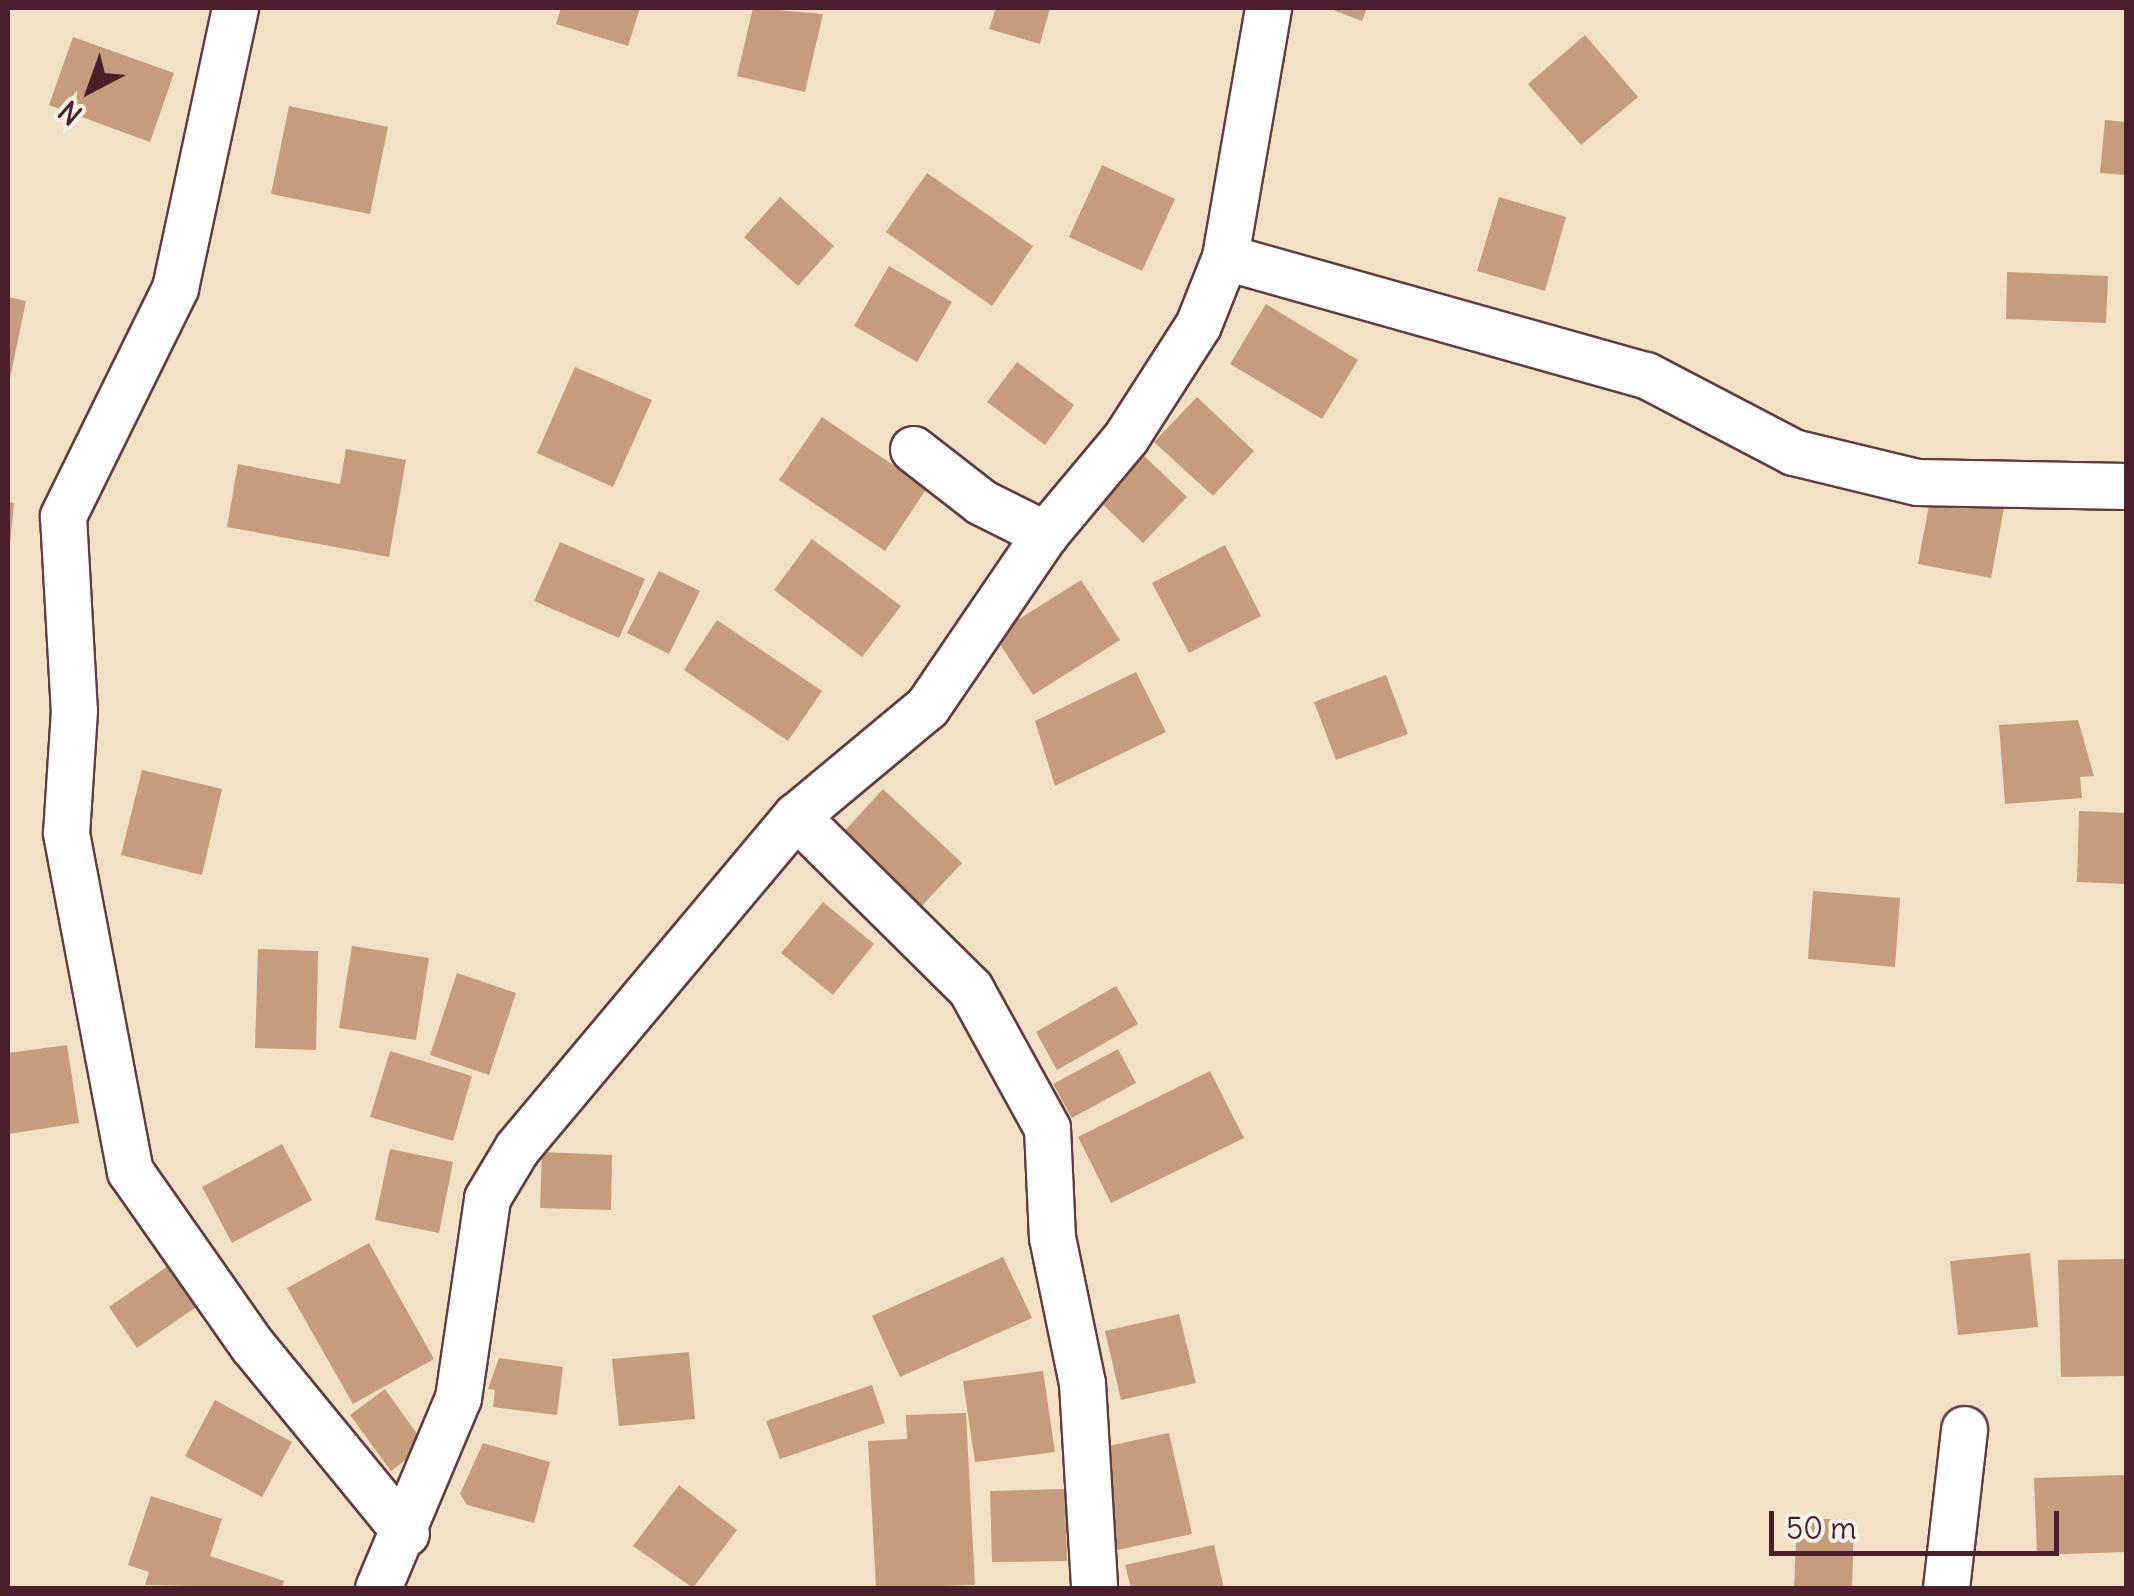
<!DOCTYPE html>
<style>
body{margin:0}
#map{position:relative;width:2134px;height:1596px;overflow:hidden;background:#f2e1c4;font-family:Delius,sans-serif}
div>[style]{position:absolute}
.building>*{inset:0;background:#c79c7d}
.roads{filter:drop-shadow(2px 0 #633c42) drop-shadow(-2px 0 #633c42) drop-shadow(0 2px #633c42) drop-shadow(0 -2px #633c42)}
.street>*{height:45px;margin:-22.5px;padding:0 22.5px;transform-origin:22.5px;border-radius:22.5px;background:#fff}
span{translate:-50% -50%;white-space:nowrap;text-align:center;line-height:1.15;-webkit-text-stroke:8px #f7f3e8;paint-order:stroke}
.frame{position:absolute;inset:0;border:10px solid #4a1f2b;pointer-events:none}
.north{position:absolute;left:40px;top:40px;width:100px;height:100px;-webkit-text-stroke:8px #f7f3e8;paint-order:stroke;rotate:221deg;font-size:28px;font-weight:700;line-height:40px;text-align:center;color:#4a1f2b}
.north::after{content:'';display:block;margin:auto;width:35px;height:45px;background:#4a1f2b;clip-path:polygon(50% 0,100% 100%,50% 72%,0 100%)}
.scale{position:absolute;left:1769px;top:1511px;width:290px;height:45px;box-sizing:border-box;border:5px solid #4a1f2b;border-top:0;padding-left:12px;font-size:30px;line-height:35px;white-space:nowrap;color:#4a1f2b;-webkit-text-stroke:8px #f7f3e8;paint-order:stroke}
</style>
<div id="map">
<div class="building">
<i style="clip-path:polygon(561px 8px,640px 8px,628px 46px,556px 24px)"></i>
<i style="clip-path:polygon(753px 8px,823px 14px,805px 92px,737px 76px)"></i>
<i style="clip-path:polygon(996px 8px,1050px 8px,1040px 44px,989px 29px)"></i>
<i style="clip-path:polygon(1328px 8px,1367px 8px,1362px 21px)"></i>
<i style="clip-path:polygon(1585px 35px,1638px 97px,1581px 145px,1528px 84px)"></i>
<i style="clip-path:polygon(73px 37px,174px 73px,150px 142px,49px 105px)"></i>
<i style="clip-path:polygon(289px 106px,388px 127px,370px 214px,271px 194px)"></i>
<i style="clip-path:polygon(2105px 120px,2126px 122px,2126px 175px,2100px 173px)"></i>
<i style="clip-path:polygon(1102px 165px,1175px 199px,1142px 271px,1069px 237px)"></i>
<i style="clip-path:polygon(927px 173px,1033px 246px,992px 306px,886px 232px)"></i>
<i style="clip-path:polygon(780px 197px,834px 246px,798px 286px,744px 237px)"></i>
<i style="clip-path:polygon(1499px 197px,1566px 217px,1545px 291px,1477px 271px)"></i>
<i style="clip-path:polygon(889px 266px,952px 302px,917px 362px,854px 326px)"></i>
<i style="clip-path:polygon(2007px 272px,2108px 276px,2106px 323px,2006px 319px)"></i>
<i style="clip-path:polygon(8px 297px,26px 301px,9px 383px,8px 383px)"></i>
<i style="clip-path:polygon(1266px 304px,1358px 360px,1322px 419px,1230px 364px)"></i>
<i style="clip-path:polygon(1017px 362px,1074px 405px,1045px 445px,987px 402px)"></i>
<i style="clip-path:polygon(575px 367px,652px 400px,613px 487px,537px 453px)"></i>
<i style="clip-path:polygon(1197px 397px,1254px 451px,1213px 496px,1154px 442px)"></i>
<i style="clip-path:polygon(822px 417px,927px 488px,885px 551px,779px 480px)"></i>
<i style="clip-path:polygon(1136px 448px,1187px 497px,1143px 543px,1091px 493px)"></i>
<i style="clip-path:polygon(346px 449px,406px 460px,389px 557px,227px 527px,238px 464px,340px 484px)"></i>
<i style="clip-path:polygon(1931px 494px,2004px 508px,1991px 578px,1918px 564px)"></i>
<i style="clip-path:polygon(8px 502px,14px 503px,10px 545px,8px 545px)"></i>
<i style="clip-path:polygon(812px 539px,901px 606px,862px 657px,774px 590px)"></i>
<i style="clip-path:polygon(560px 542px,645px 579px,619px 638px,534px 601px)"></i>
<i style="clip-path:polygon(1225px 545px,1261px 616px,1189px 653px,1152px 583px)"></i>
<i style="clip-path:polygon(659px 571px,700px 591px,669px 654px,627px 633px)"></i>
<i style="clip-path:polygon(1081px 580px,1120px 640px,1033px 695px,994px 635px)"></i>
<i style="clip-path:polygon(717px 620px,822px 691px,788px 741px,684px 670px)"></i>
<i style="clip-path:polygon(1136px 672px,1166px 732px,1055px 786px,1035px 721px)"></i>
<i style="clip-path:polygon(1386px 675px,1408px 734px,1336px 760px,1314px 702px)"></i>
<i style="clip-path:polygon(2078px 720px,2094px 776px,2080px 777px,2082px 798px,2005px 804px,1999px 725px)"></i>
<i style="clip-path:polygon(142px 770px,222px 789px,202px 875px,121px 855px)"></i>
<i style="clip-path:polygon(883px 789px,962px 863px,918px 910px,839px 837px)"></i>
<i style="clip-path:polygon(2079px 811px,2126px 813px,2126px 884px,2077px 882px)"></i>
<i style="clip-path:polygon(1813px 891px,1900px 898px,1895px 967px,1808px 959px)"></i>
<i style="clip-path:polygon(823px 902px,874px 944px,833px 995px,781px 953px)"></i>
<i style="clip-path:polygon(352px 946px,429px 958px,416px 1040px,339px 1028px)"></i>
<i style="clip-path:polygon(258px 949px,318px 951px,316px 1050px,255px 1048px)"></i>
<i style="clip-path:polygon(457px 973px,516px 993px,489px 1075px,430px 1055px)"></i>
<i style="clip-path:polygon(1116px 986px,1138px 1024px,1057px 1070px,1036px 1032px)"></i>
<i style="clip-path:polygon(67px 1045px,79px 1123px,8px 1134px,8px 1053px)"></i>
<i style="clip-path:polygon(1118px 1049px,1136px 1083px,1072px 1118px,1053px 1084px)"></i>
<i style="clip-path:polygon(390px 1051px,472px 1076px,453px 1141px,370px 1117px)"></i>
<i style="clip-path:polygon(1210px 1071px,1244px 1138px,1111px 1203px,1078px 1137px)"></i>
<i style="clip-path:polygon(282px 1144px,312px 1200px,232px 1243px,202px 1187px)"></i>
<i style="clip-path:polygon(390px 1149px,453px 1162px,439px 1233px,375px 1220px)"></i>
<i style="clip-path:polygon(542px 1152px,612px 1155px,611px 1210px,540px 1208px)"></i>
<i style="clip-path:polygon(369px 1243px,434px 1359px,353px 1404px,287px 1288px)"></i>
<i style="clip-path:polygon(2030px 1253px,2038px 1327px,1958px 1335px,1950px 1261px)"></i>
<i style="clip-path:polygon(1003px 1257px,1032px 1318px,900px 1377px,872px 1316px)"></i>
<i style="clip-path:polygon(2126px 1259px,2126px 1376px,2061px 1377px,2058px 1260px)"></i>
<i style="clip-path:polygon(168px 1266px,196px 1307px,137px 1348px,109px 1307px)"></i>
<i style="clip-path:polygon(1179px 1314px,1196px 1383px,1121px 1400px,1105px 1331px)"></i>
<i style="clip-path:polygon(689px 1352px,695px 1419px,619px 1426px,612px 1359px)"></i>
<i style="clip-path:polygon(499px 1358px,563px 1367px,557px 1415px,493px 1407px,495px 1390px,488px 1389px)"></i>
<i style="clip-path:polygon(1043px 1371px,1055px 1452px,975px 1462px,963px 1381px)"></i>
<i style="clip-path:polygon(872px 1385px,885px 1423px,780px 1459px,766px 1421px)"></i>
<i style="clip-path:polygon(385px 1389px,425px 1445px,391px 1471px,350px 1415px)"></i>
<i style="clip-path:polygon(215px 1400px,292px 1442px,262px 1497px,185px 1456px)"></i>
<i style="clip-path:polygon(966px 1413px,975px 1585px,876px 1588px,868px 1441px,907px 1439px,906px 1415px)"></i>
<i style="clip-path:polygon(1169px 1433px,1192px 1534px,1117px 1550px,1094px 1449px)"></i>
<i style="clip-path:polygon(483px 1443px,550px 1462px,534px 1523px,467px 1505px,460px 1494px)"></i>
<i style="clip-path:polygon(2126px 1475px,2126px 1552px,2037px 1555px,2034px 1478px)"></i>
<i style="clip-path:polygon(679px 1485px,737px 1530px,693px 1588px,633px 1546px)"></i>
<i style="clip-path:polygon(1065px 1489px,1067px 1561px,992px 1562px,990px 1491px)"></i>
<i style="clip-path:polygon(151px 1496px,222px 1519px,210px 1556px,284px 1581px,282px 1588px,145px 1585px,149px 1572px,128px 1565px)"></i>
<i style="clip-path:polygon(1797px 1518px,1854px 1520px,1852px 1588px,1794px 1588px)"></i>
<i style="clip-path:polygon(1214px 1545px,1224px 1588px,1131px 1588px,1125px 1565px)"></i>
</div>
<div class="roads">
<div class="street">
<i style="left:235px;top:8px;width:286px;rotate:102.1deg"></i>
<i style="left:175px;top:288px;width:254px;rotate:116.2deg"></i>
<i style="left:63px;top:516px;width:194px;rotate:86.8deg"></i>
<i style="left:74px;top:710px;width:123px;rotate:93.7deg"></i>
<i style="left:66px;top:833px;width:344px;rotate:79.3deg"></i>
<i style="left:130px;top:1171px;width:213px;rotate:55deg"></i>
<i style="left:252px;top:1345px;width:243px;rotate:50.7deg"></i>
<i style="left:1225px;top:257px;width:437px;rotate:15.7deg"></i>
<i style="left:1646px;top:375px;width:166px;rotate:27.6deg"></i>
<i style="left:1793px;top:452px;width:128px;rotate:13.6deg"></i>
<i style="left:1917px;top:482px;width:209px;rotate:1.1deg"></i>
<i style="left:913px;top:449px;width:86px;rotate:37.9deg"></i>
<i style="left:981px;top:502px;width:72px;rotate:26.6deg"></i>
<i style="left:796px;top:816px;width:245px;rotate:44.7deg"></i>
<i style="left:970px;top:988px;width:160px;rotate:61.2deg"></i>
<i style="left:1047px;top:1128px;width:109px;rotate:87.4deg"></i>
<i style="left:1052px;top:1237px;width:149px;rotate:78.4deg"></i>
<i style="left:1082px;top:1383px;width:205px;rotate:86.6deg"></i>
<i style="left:378px;top:1588px;width:206px;rotate:-67.2deg"></i>
<i style="left:458px;top:1398px;width:202px;rotate:-81.7deg"></i>
<i style="left:487px;top:1198px;width:58px;rotate:-59deg"></i>
<i style="left:517px;top:1148px;width:434px;rotate:-50deg"></i>
<i style="left:796px;top:816px;width:170px;rotate:-39.8deg"></i>
<i style="left:927px;top:707px;width:209px;rotate:-55.7deg"></i>
<i style="left:1045px;top:534px;width:126px;rotate:-50.1deg"></i>
<i style="left:1126px;top:437px;width:133px;rotate:-57.3deg"></i>
<i style="left:1198px;top:325px;width:73px;rotate:-68.3deg"></i>
<i style="left:1225px;top:257px;width:253px;rotate:-80.2deg"></i>
<i style="left:1946px;top:1588px;width:160px;rotate:-83.5deg"></i>
</div>
</div>
<div class="frame"></div>
<div class="north">N</div>
<div class="scale">50 m</div>
</div>
